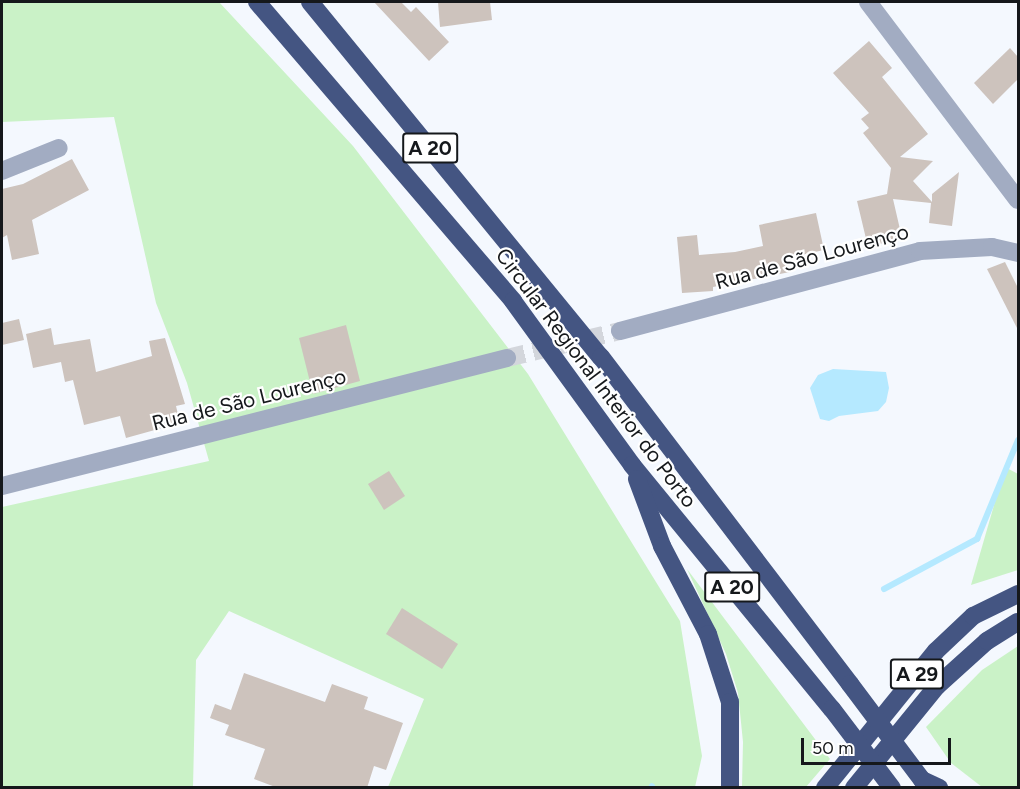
<!DOCTYPE html>
<meta charset="utf-8">
<style>
body{margin:0}
#map{position:relative;width:1020px;height:789px;overflow:hidden;background:#f4f8fe;font-family:Figtree,sans-serif}
div>[style]{position:absolute}
.green>*{inset:0;background:#caf2c7}
.water>*{inset:0;background:#b5e9ff}
.stream>*{height:6px;margin:-3px;padding:0 3px;transform-origin:3px;border-radius:3px;background:#b5e9ff}
.building>*{inset:0;background:#cdc3bd}
.minor-tunnel>*{height:18px;margin-top:-9px;transform-origin:0;background:repeating-linear-gradient(90deg,#d3d6dc 0 18px,transparent 0 27px)}
.minor>*{height:18px;margin:-9px;padding:0 9px;transform-origin:9px;border-radius:9px;background:#a2acc2}
.motorway>*{height:18px;margin:-9px;padding:0 9px;transform-origin:9px;border-radius:9px;background:#445582}
.motorway-bridge>*{height:18px;margin:-9px;padding:0 9px;transform-origin:9px;border-radius:9px;background:#445582}
span{translate:-50% -50%;white-space:nowrap;text-align:center;line-height:1.15;-webkit-text-stroke:4.5px #fff;paint-order:stroke}
.shield-label span{padding:2px 4px;background:#fff;border:2px solid;border-radius:4px;-webkit-text-stroke-width:0}
.shield-label{font-size:20px;color:#15181b;font-weight:700}
.street-label{font-size:21px;color:#15181b}
.frame{position:absolute;inset:0;border:3px solid #15181b;pointer-events:none}
.scale{position:absolute;left:801px;top:738px;width:150px;height:27px;box-sizing:border-box;border:3px solid #15181b;border-top:0;padding-left:8px;font-size:18px;line-height:21px;white-space:nowrap;color:#15181b;-webkit-text-stroke:4px #fff;paint-order:stroke}
</style>
<div id="map">
<div class="green">
<i style="clip-path:polygon(2px 2px,219px 2px,353px 146px,528px 374px,680px 621px,702px 756px,695px 787px,388px 787px,424px 699px,229px 611px,196px 660px,193px 787px,2px 788px,2px 507px,209px 461px,187px 383px,156px 303px,114px 117px,2px 122px)"></i>
<i style="clip-path:polygon(1005px 467px,1018px 474px,1018px 570px,971px 585px)"></i>
<i style="clip-path:polygon(687px 569px,830px 759px,806px 787px,742px 787px,743px 742px,738px 693px,726px 654px)"></i>
<i style="clip-path:polygon(1018px 646px,1018px 787px,982px 787px,951px 763px,926px 727px,982px 670px)"></i>
</div>
<div class="water">
<i style="clip-path:polygon(833px 369px,886px 372px,889px 388px,886px 402px,878px 411px,839px 416px,829px 421px,820px 419px,810px 388px,818px 375px)"></i>
</div>
<div class="stream">
<i style="left:884px;top:589px;width:106px;rotate:-28.3deg"></i>
<i style="left:977px;top:539px;width:107px;rotate:-67.5deg"></i>
<i style="left:651px;top:788px;width:2px;rotate:-63deg"></i>
</div>
<div class="building">
<i style="clip-path:polygon(374px 2px,401px 2px,411px 12px,416px 7px,449px 42px,429px 61px)"></i>
<i style="clip-path:polygon(438px 2px,490px 2px,492px 20px,440px 27px)"></i>
<i style="clip-path:polygon(869px 41px,892px 68px,882px 77px,928px 134px,900px 157px,933px 161px,913px 181px,932px 202px,932px 194px,959px 172px,952px 226px,929px 223px,931px 203px,893px 199px,902px 238px,868px 247px,857px 201px,887px 194px,891px 168px,863px 133px,869px 128px,861px 119px,869px 113px,833px 73px)"></i>
<i style="clip-path:polygon(1010px 48px,1018px 57px,1018px 79px,993px 104px,974px 83px)"></i>
<i style="clip-path:polygon(72px 159px,89px 190px,32px 220px,39px 254px,12px 260px,7px 235px,2px 238px,2px 189px,23px 184px)"></i>
<i style="clip-path:polygon(816px 213px,824px 250px,787px 258px,790px 272px,713px 287px,713px 291px,682px 293px,677px 237px,697px 235px,699px 255px,735px 252px,763px 246px,759px 225px)"></i>
<i style="clip-path:polygon(1005px 262px,1018px 288px,1018px 330px,987px 269px)"></i>
<i style="clip-path:polygon(19px 319px,24px 340px,2px 345px,2px 323px)"></i>
<i style="clip-path:polygon(346px 325px,360px 381px,313px 394px,299px 338px)"></i>
<i style="clip-path:polygon(51px 328px,54px 345px,90px 339px,96px 372px,152px 356px,149px 341px,165px 338px,185px 404px,176px 406px,180px 423px,126px 438px,120px 416px,84px 425px,73px 380px,65px 382px,61px 362px,33px 368px,26px 334px)"></i>
<i style="clip-path:polygon(389px 471px,405px 496px,384px 510px,368px 484px)"></i>
<i style="clip-path:polygon(402px 608px,458px 644px,442px 669px,386px 634px)"></i>
<i style="clip-path:polygon(244px 673px,325px 702px,332px 684px,368px 697px,364px 709px,403px 723px,386px 770px,374px 766px,367px 788px,278px 788px,254px 779px,265px 749px,225px 735px,229px 725px,210px 718px,215px 704px,231px 710px)"></i>
</div>
<div class="minor-tunnel">
<i style="left:507px;top:358px;width:116px;rotate:-13.4deg"></i>
</div>
<div class="minor">
<i style="left:868px;top:2px;width:248px;rotate:52.9deg"></i>
<i style="left:2px;top:171px;width:61px;rotate:-22deg"></i>
<i style="left:620px;top:331px;width:310px;rotate:-14.9deg"></i>
<i style="left:920px;top:251px;width:72px;rotate:-3.2deg"></i>
<i style="left:992px;top:247px;width:27px;rotate:13deg"></i>
<i style="left:2px;top:486px;width:521px;rotate:-14.22deg"></i>
</div>
<div class="motorway">
<i style="left:257px;top:2px;width:394px;rotate:49.4deg"></i>
<i style="left:513px;top:301px;width:203px;rotate:54deg"></i>
<i style="left:632px;top:465px;width:315px;rotate:50.7deg"></i>
<i style="left:310px;top:2px;width:459px;rotate:50.7deg"></i>
<i style="left:601px;top:357px;width:411px;rotate:52.7deg"></i>
<i style="left:637px;top:479px;width:72px;rotate:69.5deg"></i>
<i style="left:662px;top:546px;width:99px;rotate:62.4deg"></i>
<i style="left:708px;top:634px;width:71px;rotate:72.1deg"></i>
<i style="left:730px;top:702px;width:86px;rotate:90deg"></i>
<i style="left:922px;top:780px;width:19px;rotate:25deg"></i>
<i style="left:825px;top:788px;width:176px;rotate:-51deg"></i>
<i style="left:936px;top:651px;width:51px;rotate:-43.4deg"></i>
<i style="left:973px;top:616px;width:50px;rotate:-26.1deg"></i>
<i style="left:854px;top:788px;width:132px;rotate:-50.9deg"></i>
<i style="left:937px;top:686px;width:67px;rotate:-42deg"></i>
<i style="left:987px;top:641px;width:36px;rotate:-32deg"></i>
</div>
<div class="motorway-bridge">
<i style="left:850px;top:684px;width:120px;rotate:53.1deg"></i>
<i style="left:832px;top:709px;width:99px;rotate:52.8deg"></i>
</div>
<div class="shield-label">
<span style="left:430px;top:148px">A 20</span>
<span style="left:732px;top:587px">A 20</span>
<span style="left:917px;top:674px">A 29</span>
</div>
<div class="street-label">
<span style="left:812px;top:257px;rotate:-15deg">Rua de São Lourenço</span>
<span style="left:596px;top:378px;rotate:53deg">Circular Regional Interior do Porto</span>
<span style="left:249px;top:400px;rotate:-14deg">Rua de São Lourenço</span>
</div>
<div class="frame"></div>
<div class="scale">50 m</div>
</div>
